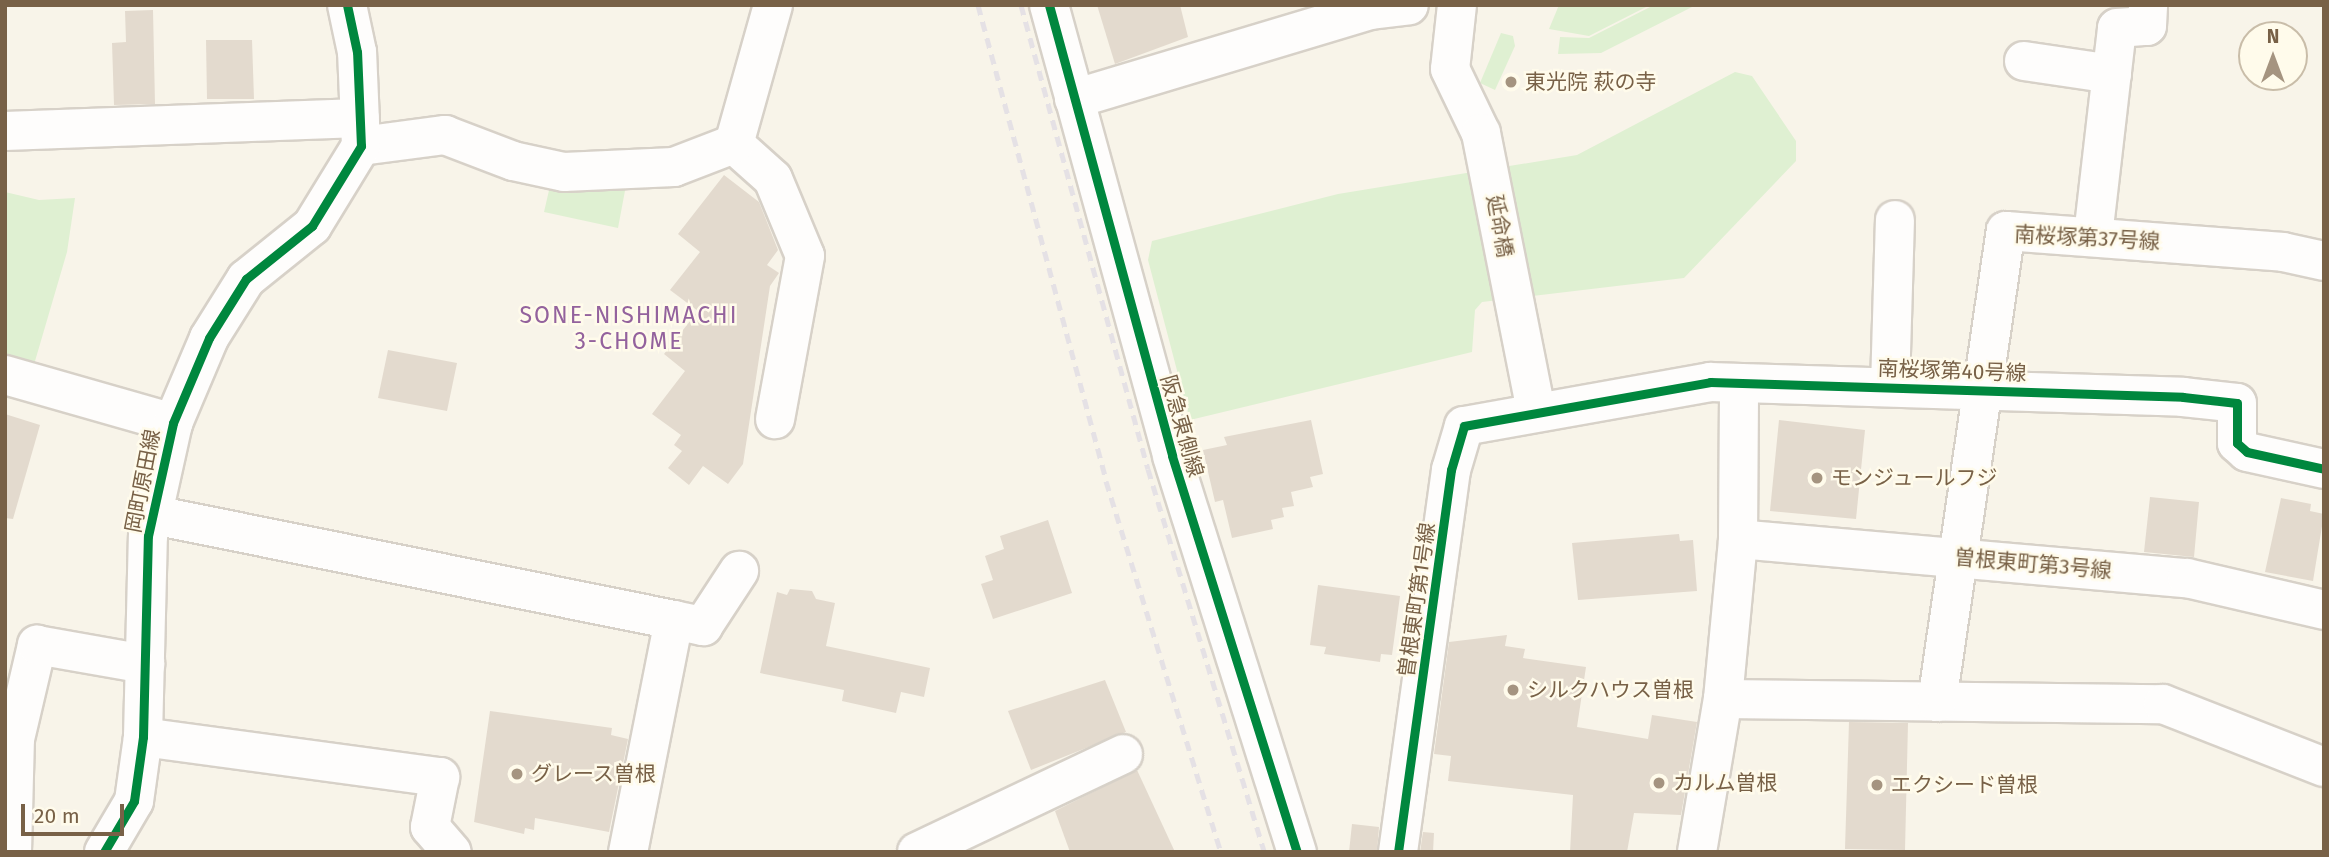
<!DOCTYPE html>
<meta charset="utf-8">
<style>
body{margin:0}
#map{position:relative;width:2329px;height:857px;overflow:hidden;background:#f8f4e9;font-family:"Fira Sans","Noto Sans JP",sans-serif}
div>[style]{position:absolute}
.green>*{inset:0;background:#dff0d2}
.building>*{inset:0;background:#e3dace}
.roads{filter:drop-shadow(2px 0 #d7d1c8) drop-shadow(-2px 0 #d7d1c8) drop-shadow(0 2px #d7d1c8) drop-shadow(0 -2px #d7d1c8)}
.minor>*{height:38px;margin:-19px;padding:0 19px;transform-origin:19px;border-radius:19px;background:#fefdfc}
.rail>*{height:5px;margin-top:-2.5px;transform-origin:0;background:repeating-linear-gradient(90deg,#e5e1e5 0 10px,transparent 0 17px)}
.cycleway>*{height:9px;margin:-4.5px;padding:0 4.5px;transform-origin:4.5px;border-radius:4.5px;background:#00873e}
.dots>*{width:19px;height:19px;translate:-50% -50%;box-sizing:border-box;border:4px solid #fffbeb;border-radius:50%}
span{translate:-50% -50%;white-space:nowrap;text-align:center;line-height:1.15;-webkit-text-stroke:5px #fffbeb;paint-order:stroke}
.poi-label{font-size:21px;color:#786147}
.left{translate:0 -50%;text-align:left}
.street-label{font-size:21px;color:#786147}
.neighbourhood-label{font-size:23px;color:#93629d;letter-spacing:2px}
.frame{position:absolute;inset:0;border:7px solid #786147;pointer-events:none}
.north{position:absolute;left:2238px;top:21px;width:70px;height:70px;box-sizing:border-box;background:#fffbeb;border:2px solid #c9bda9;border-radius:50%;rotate:0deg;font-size:19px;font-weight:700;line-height:28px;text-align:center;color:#786147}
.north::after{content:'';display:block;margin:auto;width:24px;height:32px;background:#a59480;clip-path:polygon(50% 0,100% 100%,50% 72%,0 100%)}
.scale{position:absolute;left:21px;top:804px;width:103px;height:32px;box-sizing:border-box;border:4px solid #786147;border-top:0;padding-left:9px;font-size:21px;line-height:24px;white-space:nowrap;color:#786147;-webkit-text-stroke:5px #fffbeb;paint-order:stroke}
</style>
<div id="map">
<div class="green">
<i style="clip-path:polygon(1559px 5px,1650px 5px,1589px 36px,1549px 29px)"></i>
<i style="clip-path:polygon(1654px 5px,1696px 5px,1601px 53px,1558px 54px,1560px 37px,1589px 38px)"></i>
<i style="clip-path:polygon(1501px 33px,1513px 36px,1515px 46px,1495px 90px,1480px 83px)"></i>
<i style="clip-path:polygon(1735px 72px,1752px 76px,1796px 141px,1796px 161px,1684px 278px,1482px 302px,1475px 310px,1472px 352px,1190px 420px,1148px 260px,1152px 241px,1338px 194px,1577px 155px)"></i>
<i style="clip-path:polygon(627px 180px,618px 228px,544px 212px,550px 186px)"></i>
<i style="clip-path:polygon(5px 192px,39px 200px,75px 198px,67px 252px,33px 368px,5px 364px)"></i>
</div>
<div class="building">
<i style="clip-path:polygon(1097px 5px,1180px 5px,1188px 37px,1115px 64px)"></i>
<i style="clip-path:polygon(153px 10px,155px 104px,114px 105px,112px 43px,126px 42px,125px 11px)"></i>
<i style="clip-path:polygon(206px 40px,252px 40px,254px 99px,207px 99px)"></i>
<i style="clip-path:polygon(724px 175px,759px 202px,778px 250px,767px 265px,779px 273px,770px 286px,743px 464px,728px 484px,703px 466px,689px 485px,668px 468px,682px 451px,674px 445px,681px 435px,652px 414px,685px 371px,664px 354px,698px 311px,670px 290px,700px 252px,678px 234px)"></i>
<i style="clip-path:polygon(388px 350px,457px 363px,447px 411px,378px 398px)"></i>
<i style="clip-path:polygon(5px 414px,40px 425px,13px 519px,5px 518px)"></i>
<i style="clip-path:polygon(1311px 420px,1323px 474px,1310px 477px,1313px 487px,1291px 492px,1294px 506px,1282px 508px,1284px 517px,1271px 520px,1273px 529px,1232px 538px,1223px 500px,1215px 502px,1203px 450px,1227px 445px,1224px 437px)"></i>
<i style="clip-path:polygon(1779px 420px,1865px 430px,1856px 519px,1770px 511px)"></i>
<i style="clip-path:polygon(2150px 497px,2199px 502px,2194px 557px,2144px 552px)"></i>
<i style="clip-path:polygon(2281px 498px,2311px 504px,2310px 511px,2324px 514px,2313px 581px,2265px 572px)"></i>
<i style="clip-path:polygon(1048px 520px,1072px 593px,993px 619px,981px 584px,993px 580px,985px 556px,1004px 549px,1000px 536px)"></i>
<i style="clip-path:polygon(1679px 534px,1680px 541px,1693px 540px,1697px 591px,1578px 600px,1572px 543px)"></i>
<i style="clip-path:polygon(1318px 585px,1400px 596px,1392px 655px,1381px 654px,1380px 662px,1324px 654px,1326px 647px,1310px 645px)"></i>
<i style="clip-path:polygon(790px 589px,812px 591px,816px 599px,835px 603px,826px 646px,930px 668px,924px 697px,901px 692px,896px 713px,842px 701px,844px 690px,760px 673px,777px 592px,787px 595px)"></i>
<i style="clip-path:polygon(1507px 635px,1505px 646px,1525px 649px,1523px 658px,1586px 667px,1577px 727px,1648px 739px,1652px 715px,1697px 722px,1681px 815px,1634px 813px,1627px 852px,1570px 852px,1573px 795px,1448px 781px,1451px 756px,1434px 754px,1449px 642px)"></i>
<i style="clip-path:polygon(1105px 680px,1126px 732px,1031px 770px,1008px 711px)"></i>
<i style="clip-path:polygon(490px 711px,612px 728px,611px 735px,628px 739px,609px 832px,535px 818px,534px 830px,525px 828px,524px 834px,474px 822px)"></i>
<i style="clip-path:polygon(1849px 722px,1908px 723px,1905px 850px,1845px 849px)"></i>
<i style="clip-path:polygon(1137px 770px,1175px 852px,1070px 852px,1055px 811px)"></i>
<i style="clip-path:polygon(1352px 824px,1379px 827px,1377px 852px,1349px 852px)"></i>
<i style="clip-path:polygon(1423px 832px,1434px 833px,1433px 852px,1420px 852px)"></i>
</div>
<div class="roads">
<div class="minor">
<i style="left:1049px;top:5px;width:467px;rotate:74.7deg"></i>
<i style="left:1172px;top:456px;width:415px;rotate:72.5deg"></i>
<i style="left:1457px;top:5px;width:64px;rotate:96.2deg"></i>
<i style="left:1450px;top:69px;width:71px;rotate:64.2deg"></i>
<i style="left:1481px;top:133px;width:284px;rotate:78.8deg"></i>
<i style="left:2024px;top:61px;width:89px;rotate:8.4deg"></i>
<i style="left:1074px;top:99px;width:310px;rotate:-16.7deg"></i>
<i style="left:1371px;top:10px;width:38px;rotate:-7deg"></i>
<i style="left:5px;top:131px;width:355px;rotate:-2.1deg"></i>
<i style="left:734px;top:144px;width:52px;rotate:41.9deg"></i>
<i style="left:773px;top:179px;width:83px;rotate:67.4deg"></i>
<i style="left:805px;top:256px;width:166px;rotate:100.4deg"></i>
<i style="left:361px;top:146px;width:85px;rotate:-7.5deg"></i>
<i style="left:445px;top:135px;width:73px;rotate:20.9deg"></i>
<i style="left:513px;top:161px;width:52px;rotate:12.2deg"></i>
<i style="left:564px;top:172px;width:110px;rotate:-2.6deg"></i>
<i style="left:674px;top:167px;width:64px;rotate:-21deg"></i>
<i style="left:734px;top:144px;width:144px;rotate:-74.3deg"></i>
<i style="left:2093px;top:236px;width:209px;rotate:-83.4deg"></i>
<i style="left:2117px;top:28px;width:30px;rotate:-4deg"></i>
<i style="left:2147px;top:26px;width:21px;rotate:-87deg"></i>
<i style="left:5px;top:375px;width:175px;rotate:15.9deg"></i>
<i style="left:1890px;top:387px;width:167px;rotate:-88.3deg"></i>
<i style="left:154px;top:515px;width:530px;rotate:11.42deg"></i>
<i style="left:674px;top:620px;width:237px;rotate:101.2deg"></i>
<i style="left:1738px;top:539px;width:451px;rotate:5deg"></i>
<i style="left:2187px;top:578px;width:141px;rotate:13.1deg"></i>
<i style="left:674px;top:620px;width:30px;rotate:12deg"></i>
<i style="left:703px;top:626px;width:66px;rotate:-56.8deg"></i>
<i style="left:1723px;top:699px;width:440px;rotate:0.7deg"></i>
<i style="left:2163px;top:704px;width:173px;rotate:21.4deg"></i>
<i style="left:1937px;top:702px;width:476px;rotate:-81.7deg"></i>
<i style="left:2006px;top:231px;width:278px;rotate:4.3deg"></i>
<i style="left:2283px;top:252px;width:42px;rotate:12.4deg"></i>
<i style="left:143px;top:737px;width:300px;rotate:7.7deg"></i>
<i style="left:440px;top:777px;width:51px;rotate:101.3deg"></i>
<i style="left:430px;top:827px;width:33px;rotate:49deg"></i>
<i style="left:12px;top:852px;width:113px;rotate:-88.5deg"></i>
<i style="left:15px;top:739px;width:97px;rotate:-76.8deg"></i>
<i style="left:37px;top:645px;width:110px;rotate:10deg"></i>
<i style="left:104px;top:852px;width:59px;rotate:-59.5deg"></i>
<i style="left:134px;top:801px;width:65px;rotate:-82deg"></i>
<i style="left:143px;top:737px;width:201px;rotate:-88.6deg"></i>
<i style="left:148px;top:536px;width:116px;rotate:-77.5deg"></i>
<i style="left:173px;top:423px;width:92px;rotate:-67deg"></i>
<i style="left:209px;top:338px;width:70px;rotate:-57.9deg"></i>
<i style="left:246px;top:279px;width:85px;rotate:-38.8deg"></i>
<i style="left:312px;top:226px;width:94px;rotate:-58.5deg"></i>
<i style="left:361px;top:146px;width:94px;rotate:-92.4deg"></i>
<i style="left:357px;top:52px;width:48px;rotate:-102deg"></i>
<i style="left:917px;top:852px;width:228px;rotate:-25.4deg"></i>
<i style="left:1398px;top:852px;width:386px;rotate:-82.1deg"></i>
<i style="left:1451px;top:470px;width:46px;rotate:-73.5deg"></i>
<i style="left:1464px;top:426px;width:250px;rotate:-10.1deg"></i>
<i style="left:1710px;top:382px;width:473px;rotate:1.8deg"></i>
<i style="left:2183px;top:397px;width:54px;rotate:6.3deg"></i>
<i style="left:2237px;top:403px;width:40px;rotate:90deg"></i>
<i style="left:2237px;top:443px;width:13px;rotate:42deg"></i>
<i style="left:2247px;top:452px;width:79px;rotate:12.4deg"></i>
<i style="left:1697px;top:852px;width:155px;rotate:-80.4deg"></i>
<i style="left:1723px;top:699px;width:161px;rotate:-84.6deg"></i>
<i style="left:1738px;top:539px;width:156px;rotate:-89.6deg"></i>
</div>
</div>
<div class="rail">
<i style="left:978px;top:5px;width:493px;rotate:74.9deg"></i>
<i style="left:1106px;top:481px;width:388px;rotate:72.8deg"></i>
<i style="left:1021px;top:5px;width:481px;rotate:74.7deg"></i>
<i style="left:1148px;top:469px;width:400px;rotate:73.1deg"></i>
</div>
<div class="cycleway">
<i style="left:1049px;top:5px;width:467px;rotate:74.7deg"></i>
<i style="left:1172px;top:456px;width:415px;rotate:72.5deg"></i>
<i style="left:104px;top:852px;width:59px;rotate:-59.5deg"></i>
<i style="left:134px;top:801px;width:65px;rotate:-82deg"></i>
<i style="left:143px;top:737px;width:201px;rotate:-88.6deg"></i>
<i style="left:148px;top:536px;width:116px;rotate:-77.5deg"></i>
<i style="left:173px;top:423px;width:92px;rotate:-67deg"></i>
<i style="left:209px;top:338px;width:70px;rotate:-57.9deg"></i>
<i style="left:246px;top:279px;width:85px;rotate:-38.8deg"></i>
<i style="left:312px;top:226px;width:94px;rotate:-58.5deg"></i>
<i style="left:361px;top:146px;width:94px;rotate:-92.4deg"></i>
<i style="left:357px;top:52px;width:48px;rotate:-102deg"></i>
<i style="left:1398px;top:852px;width:386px;rotate:-82.1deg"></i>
<i style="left:1451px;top:470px;width:46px;rotate:-73.5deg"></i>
<i style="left:1464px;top:426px;width:250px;rotate:-10.1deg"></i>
<i style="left:1710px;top:382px;width:473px;rotate:1.8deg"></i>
<i style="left:2183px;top:397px;width:54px;rotate:6.3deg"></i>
<i style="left:2237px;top:403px;width:40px;rotate:90deg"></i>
<i style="left:2237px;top:443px;width:13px;rotate:42deg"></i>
<i style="left:2247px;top:452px;width:79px;rotate:12.4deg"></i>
</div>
<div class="dots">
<i style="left:1511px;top:82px;background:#a59480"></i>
<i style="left:1817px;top:478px;background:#a59480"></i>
<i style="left:1513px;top:690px;background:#a59480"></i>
<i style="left:517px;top:774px;background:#a59480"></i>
<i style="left:1659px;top:783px;background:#a59480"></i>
<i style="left:1877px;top:785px;background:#a59480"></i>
</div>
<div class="poi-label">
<span class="left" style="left:1525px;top:82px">東光院 萩の寺</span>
<span class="left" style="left:1831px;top:478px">モンジュールフジ</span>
<span class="left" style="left:1527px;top:690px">シルクハウス曽根</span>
<span class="left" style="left:531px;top:774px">グレース曽根</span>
<span class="left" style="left:1673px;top:783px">カルム曽根</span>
<span class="left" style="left:1891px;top:785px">エクシード曽根</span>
</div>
<div class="street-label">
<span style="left:1500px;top:226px;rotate:80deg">延命橋</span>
<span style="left:2087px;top:238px;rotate:3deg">南桜塚第37号線</span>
<span style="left:1952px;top:371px;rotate:2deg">南桜塚第40号線</span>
<span style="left:1182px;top:426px;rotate:74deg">阪急東側線</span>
<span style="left:143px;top:481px;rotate:-79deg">岡町原田線</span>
<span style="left:2033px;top:564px;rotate:5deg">曽根東町第3号線</span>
<span style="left:1417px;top:600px;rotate:-82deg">曽根東町第1号線</span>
</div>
<div class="neighbourhood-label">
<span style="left:629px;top:328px">SONE-NISHIMACHI<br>3-CHOME</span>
</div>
<div class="frame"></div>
<div class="north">N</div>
<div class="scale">20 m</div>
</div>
